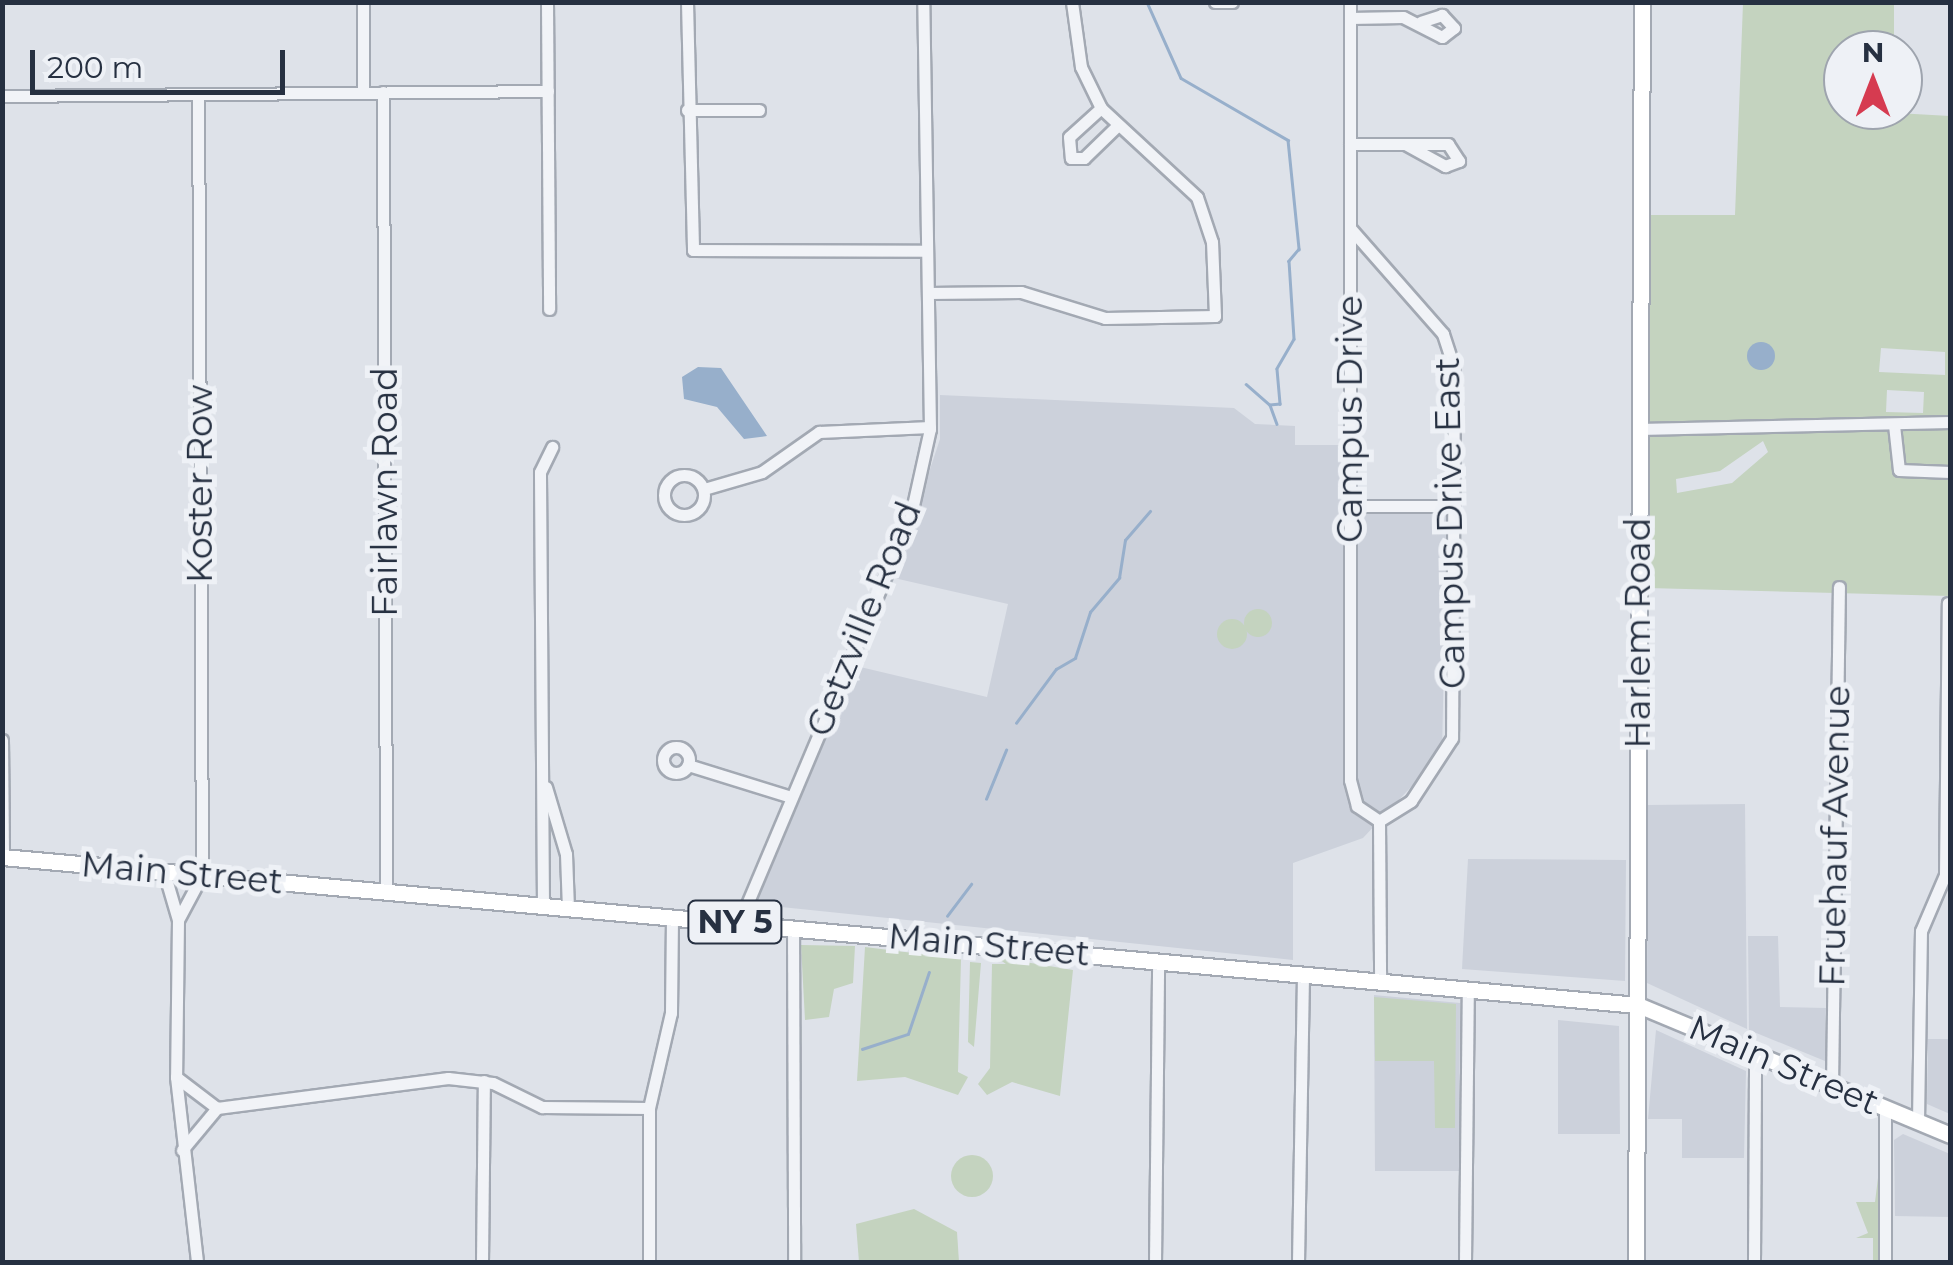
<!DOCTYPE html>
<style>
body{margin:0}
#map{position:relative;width:1953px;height:1265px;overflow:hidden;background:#dee2e9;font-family:Montserrat,sans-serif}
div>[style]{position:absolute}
.built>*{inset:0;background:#ccd1db}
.green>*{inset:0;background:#c4d3bf}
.round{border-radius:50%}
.water>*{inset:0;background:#97afcb}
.stream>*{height:2.5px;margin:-1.25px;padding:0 1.25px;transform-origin:1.25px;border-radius:1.25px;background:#97afcb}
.roads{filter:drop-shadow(2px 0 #a3a9b3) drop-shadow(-2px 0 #a3a9b3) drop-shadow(0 2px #a3a9b3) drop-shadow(0 -2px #a3a9b3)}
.minor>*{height:11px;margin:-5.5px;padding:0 5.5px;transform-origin:5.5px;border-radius:5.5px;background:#f1f3f7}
.minor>.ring{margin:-5.5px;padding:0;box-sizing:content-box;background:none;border:11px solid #f1f3f7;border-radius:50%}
.major>*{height:15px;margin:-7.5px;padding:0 7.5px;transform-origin:7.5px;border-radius:7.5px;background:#fff}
span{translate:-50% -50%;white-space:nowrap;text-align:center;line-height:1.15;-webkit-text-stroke:10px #eef1f6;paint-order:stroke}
.shield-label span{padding:2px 8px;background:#eef1f6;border:2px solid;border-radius:8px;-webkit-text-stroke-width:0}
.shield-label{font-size:32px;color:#263041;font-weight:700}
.street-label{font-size:35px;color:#263041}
.frame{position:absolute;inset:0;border:5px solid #263041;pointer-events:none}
.north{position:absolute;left:1823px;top:30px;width:100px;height:100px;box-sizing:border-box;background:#eef1f6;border:2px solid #9ea4ae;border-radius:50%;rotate:0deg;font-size:28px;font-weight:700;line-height:40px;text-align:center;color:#263041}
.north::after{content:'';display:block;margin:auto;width:35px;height:45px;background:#d63b50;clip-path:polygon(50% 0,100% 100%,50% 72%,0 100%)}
.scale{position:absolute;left:30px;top:50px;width:255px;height:45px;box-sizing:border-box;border:5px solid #263041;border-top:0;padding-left:12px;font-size:30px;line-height:35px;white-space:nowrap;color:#263041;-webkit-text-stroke:8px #eef1f6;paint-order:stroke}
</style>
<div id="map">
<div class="built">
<i style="clip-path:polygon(940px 395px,1234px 408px,1255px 424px,1295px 426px,1295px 445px,1344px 445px,1345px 512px,1447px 511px,1442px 754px,1363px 838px,1293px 863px,1293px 960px,752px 904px,856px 666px,987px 697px,1008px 604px,894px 578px,940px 439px)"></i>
<i style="clip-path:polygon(1745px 804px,1747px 1029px,1647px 983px,1648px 805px)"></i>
<i style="clip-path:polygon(1468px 859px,1626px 860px,1625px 981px,1462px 969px)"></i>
<i style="clip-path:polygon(1748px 936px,1778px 936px,1780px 1007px,1826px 1008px,1825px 1061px,1749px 1030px)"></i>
<i style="clip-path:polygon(1374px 995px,1460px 1003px,1459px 1171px,1375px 1171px)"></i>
<i style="clip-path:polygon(1558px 1020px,1619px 1026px,1620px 1134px,1558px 1134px)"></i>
<i style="clip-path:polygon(1656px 1030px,1746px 1071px,1744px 1158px,1682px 1158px,1682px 1119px,1648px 1119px)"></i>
<i style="clip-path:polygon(1928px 1039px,1950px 1039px,1950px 1114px,1927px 1104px)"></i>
<i style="clip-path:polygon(1903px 1134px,1950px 1154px,1950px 1217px,1895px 1216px,1894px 1140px)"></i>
</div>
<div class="green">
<i style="clip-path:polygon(evenodd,1743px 3px,1894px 3px,1894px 50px,1843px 50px,1843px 110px,1950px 116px,1950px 596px,1648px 588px,1648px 215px,1735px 215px,1743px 3px,1881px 348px,1945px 352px,1945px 375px,1879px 372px,1881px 348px,1743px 3px,1887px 390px,1924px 392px,1923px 413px,1886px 412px,1887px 390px,1743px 3px,1763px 441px,1768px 452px,1732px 483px,1677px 493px,1676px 479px,1720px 471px,1763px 441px)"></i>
<i class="round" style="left:1244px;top:609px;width:28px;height:28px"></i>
<i class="round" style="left:1217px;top:619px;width:30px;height:30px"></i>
<i style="clip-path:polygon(801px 945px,855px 946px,853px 983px,834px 989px,829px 1017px,805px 1020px)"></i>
<i style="clip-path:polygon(865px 947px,961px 959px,958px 1072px,968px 1077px,958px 1095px,905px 1077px,857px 1081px)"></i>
<i style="clip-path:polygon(996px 957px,1073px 970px,1060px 1096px,1012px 1082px,987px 1095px,978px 1084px,990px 1068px,992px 964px,1006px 964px)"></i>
<i style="clip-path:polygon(970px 962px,981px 963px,974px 1047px,968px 1042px)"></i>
<i style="clip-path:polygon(1374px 997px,1456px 1004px,1455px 1128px,1435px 1128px,1434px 1061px,1375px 1061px)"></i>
<i class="round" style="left:951px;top:1155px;width:42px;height:42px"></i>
<i style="clip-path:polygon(1879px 1170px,1879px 1262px,1873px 1262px,1873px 1238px,1856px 1238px,1868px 1233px,1856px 1202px,1875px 1202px)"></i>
<i style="clip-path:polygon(914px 1209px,957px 1232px,959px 1262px,859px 1262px,856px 1224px)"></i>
</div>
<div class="water">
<i class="round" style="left:1747px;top:342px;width:28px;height:28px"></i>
<i style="clip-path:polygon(698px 367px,721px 368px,767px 436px,744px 439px,717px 407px,684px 399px,682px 377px)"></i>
</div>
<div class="stream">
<i style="left:1147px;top:2px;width:83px;rotate:65.9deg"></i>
<i style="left:1181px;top:78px;width:124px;rotate:30.1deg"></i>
<i style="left:1288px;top:140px;width:110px;rotate:84.2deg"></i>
<i style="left:1299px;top:249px;width:16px;rotate:130deg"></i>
<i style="left:1289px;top:261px;width:78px;rotate:86.3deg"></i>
<i style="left:1294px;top:339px;width:34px;rotate:120deg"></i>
<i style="left:1277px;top:369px;width:35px;rotate:85deg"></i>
<i style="left:1280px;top:404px;width:10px;rotate:174deg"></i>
<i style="left:1270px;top:405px;width:20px;rotate:70deg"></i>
<i style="left:1246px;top:384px;width:32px;rotate:41deg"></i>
<i style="left:1016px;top:723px;width:67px;rotate:-53.5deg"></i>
<i style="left:1056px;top:669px;width:22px;rotate:-30deg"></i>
<i style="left:1075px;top:658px;width:48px;rotate:-71.9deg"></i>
<i style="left:1090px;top:612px;width:45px;rotate:-49.5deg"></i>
<i style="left:1119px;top:578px;width:38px;rotate:-81deg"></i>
<i style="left:1125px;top:540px;width:38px;rotate:-49deg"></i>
<i style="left:986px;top:799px;width:53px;rotate:-67.8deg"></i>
<i style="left:947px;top:916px;width:40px;rotate:-53deg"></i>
<i style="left:862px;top:1049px;width:48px;rotate:-18.1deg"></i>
<i style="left:908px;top:1034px;width:65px;rotate:-71.3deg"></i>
</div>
<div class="roads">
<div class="minor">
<i style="left:547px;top:2px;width:307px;rotate:89.6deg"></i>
<i style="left:687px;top:2px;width:248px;rotate:88.6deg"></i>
<i style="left:693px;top:250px;width:233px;rotate:0.2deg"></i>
<i style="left:1215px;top:2px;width:17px"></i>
<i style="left:1350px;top:2px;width:778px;rotate:90deg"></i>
<i style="left:1350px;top:780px;width:27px;rotate:75deg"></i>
<i style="left:1357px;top:806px;width:27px;rotate:34deg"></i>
<i style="left:1350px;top:18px;width:53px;rotate:-1.1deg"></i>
<i style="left:1403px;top:17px;width:44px;rotate:27.1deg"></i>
<i style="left:1442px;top:37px;width:15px;rotate:-37deg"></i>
<i style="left:1454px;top:28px;width:18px;rotate:-133deg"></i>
<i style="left:1442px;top:15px;width:22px;rotate:162deg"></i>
<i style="left:383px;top:92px;width:799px;rotate:89.78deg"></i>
<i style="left:363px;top:93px;width:91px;rotate:-90deg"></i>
<i style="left:2px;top:96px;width:546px;rotate:-0.52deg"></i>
<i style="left:1101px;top:108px;width:43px;rotate:137.8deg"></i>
<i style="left:1069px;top:137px;width:21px;rotate:85deg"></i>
<i style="left:1071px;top:158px;width:13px"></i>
<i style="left:1084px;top:158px;width:47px;rotate:-44.1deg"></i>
<i style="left:687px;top:110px;width:72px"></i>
<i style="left:1350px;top:144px;width:55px"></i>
<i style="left:1405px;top:144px;width:46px;rotate:28.8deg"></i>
<i style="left:1445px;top:166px;width:15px;rotate:-20deg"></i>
<i style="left:1459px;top:161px;width:20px;rotate:-123deg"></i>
<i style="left:1448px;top:144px;width:43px;rotate:180deg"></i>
<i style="left:1350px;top:228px;width:141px;rotate:48.7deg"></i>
<i style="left:1443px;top:334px;width:35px;rotate:72deg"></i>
<i style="left:1454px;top:367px;width:371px;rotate:90.3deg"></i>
<i style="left:1452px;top:738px;width:75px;rotate:123.1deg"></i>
<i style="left:1411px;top:801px;width:38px;rotate:148deg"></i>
<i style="left:928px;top:293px;width:93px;rotate:-0.6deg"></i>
<i style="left:1021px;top:292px;width:88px;rotate:17.2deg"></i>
<i style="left:1105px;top:318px;width:110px;rotate:-1deg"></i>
<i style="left:1215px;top:316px;width:74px;rotate:-92.3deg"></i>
<i style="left:1212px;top:242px;width:47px;rotate:-108.4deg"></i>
<i style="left:1197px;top:197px;width:131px;rotate:-137.2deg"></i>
<i style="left:1101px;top:108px;width:46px;rotate:-116deg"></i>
<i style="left:1081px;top:67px;width:66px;rotate:-97.9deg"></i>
<i style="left:1894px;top:425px;width:45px;rotate:83.7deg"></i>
<i style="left:1899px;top:470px;width:51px;rotate:2.2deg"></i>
<i style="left:1639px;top:429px;width:311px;rotate:-1.3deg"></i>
<i class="ring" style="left:664px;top:475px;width:29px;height:29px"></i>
<i style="left:704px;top:489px;width:60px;rotate:-16.3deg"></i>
<i style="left:762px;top:472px;width:70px;rotate:-35.1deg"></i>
<i style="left:819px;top:432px;width:111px;rotate:-2.6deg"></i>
<i style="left:1350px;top:506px;width:104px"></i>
<i style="left:2px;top:740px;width:117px;rotate:89.5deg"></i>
<i class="ring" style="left:663px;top:747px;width:15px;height:15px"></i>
<i style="left:688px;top:765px;width:108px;rotate:17.3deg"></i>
<i style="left:546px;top:787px;width:70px;rotate:73.4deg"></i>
<i style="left:566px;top:854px;width:54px;rotate:87.9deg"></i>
<i style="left:1379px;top:821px;width:159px;rotate:89.6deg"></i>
<i style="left:164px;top:872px;width:50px;rotate:73.7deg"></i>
<i style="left:178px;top:920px;width:157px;rotate:90.7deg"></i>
<i style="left:176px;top:1077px;width:186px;rotate:83.5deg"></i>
<i style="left:543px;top:905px;width:433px;rotate:-90.4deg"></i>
<i style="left:540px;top:472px;width:28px;rotate:-64deg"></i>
<i style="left:178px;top:920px;width:51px;rotate:-61.9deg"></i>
<i style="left:202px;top:875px;width:781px;rotate:-90.29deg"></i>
<i style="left:739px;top:923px;width:439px;rotate:-67.1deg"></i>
<i style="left:910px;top:519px;width:92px;rotate:-77.5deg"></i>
<i style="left:930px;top:429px;width:427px;rotate:-90.9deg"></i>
<i style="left:793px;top:927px;width:335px;rotate:89.8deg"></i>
<i style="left:176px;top:1077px;width:51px;rotate:37.1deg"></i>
<i style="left:217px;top:1108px;width:233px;rotate:-7.4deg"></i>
<i style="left:448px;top:1078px;width:45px;rotate:6.3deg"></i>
<i style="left:493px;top:1083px;width:55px;rotate:26.1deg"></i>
<i style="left:542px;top:1107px;width:107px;rotate:0.5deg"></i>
<i style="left:1832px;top:1085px;width:498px;rotate:-89.2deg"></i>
<i style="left:1885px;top:1107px;width:155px;rotate:90deg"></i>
<i style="left:1918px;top:1121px;width:190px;rotate:-89.1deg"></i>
<i style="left:1921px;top:931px;width:61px;rotate:-66.8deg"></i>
<i style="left:1945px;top:875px;width:272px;rotate:-89.4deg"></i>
<i style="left:182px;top:1150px;width:55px;rotate:-50.2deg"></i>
<i style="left:482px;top:1262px;width:181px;rotate:-89.4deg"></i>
<i style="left:649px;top:1262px;width:154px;rotate:-90deg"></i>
<i style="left:649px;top:1108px;width:98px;rotate:-77deg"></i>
<i style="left:671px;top:1013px;width:96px;rotate:-89.4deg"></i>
<i style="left:1155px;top:1262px;width:302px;rotate:-89.4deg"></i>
<i style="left:1298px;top:1262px;width:289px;rotate:-89deg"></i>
<i style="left:1465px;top:1262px;width:273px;rotate:-89.4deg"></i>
<i style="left:1754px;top:1262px;width:209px;rotate:-89.7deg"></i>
</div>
<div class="major">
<i style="left:2px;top:857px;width:1643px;rotate:5.17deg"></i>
<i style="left:1638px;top:1005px;width:338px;rotate:22.6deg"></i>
<i style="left:1636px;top:1262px;width:1260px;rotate:-89.73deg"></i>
</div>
</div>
<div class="shield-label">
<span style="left:735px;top:922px">NY 5</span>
</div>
<div class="street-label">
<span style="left:1350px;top:419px;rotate:-90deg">Campus Drive</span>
<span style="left:200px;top:484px;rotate:-90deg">Koster Row</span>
<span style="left:385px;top:492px;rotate:-90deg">Fairlawn Road</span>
<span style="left:1450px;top:523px;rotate:-91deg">Campus Drive East</span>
<span style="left:864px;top:619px;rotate:-68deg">Getzville Road</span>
<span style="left:1638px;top:633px;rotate:-90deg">Harlem Road</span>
<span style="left:1835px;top:836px;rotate:-89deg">Fruehauf Avenue</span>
<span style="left:182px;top:873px;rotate:5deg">Main Street</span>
<span style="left:989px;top:945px;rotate:5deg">Main Street</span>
<span style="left:1784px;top:1065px;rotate:23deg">Main Street</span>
</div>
<div class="frame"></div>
<div class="north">N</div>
<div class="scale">200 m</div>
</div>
